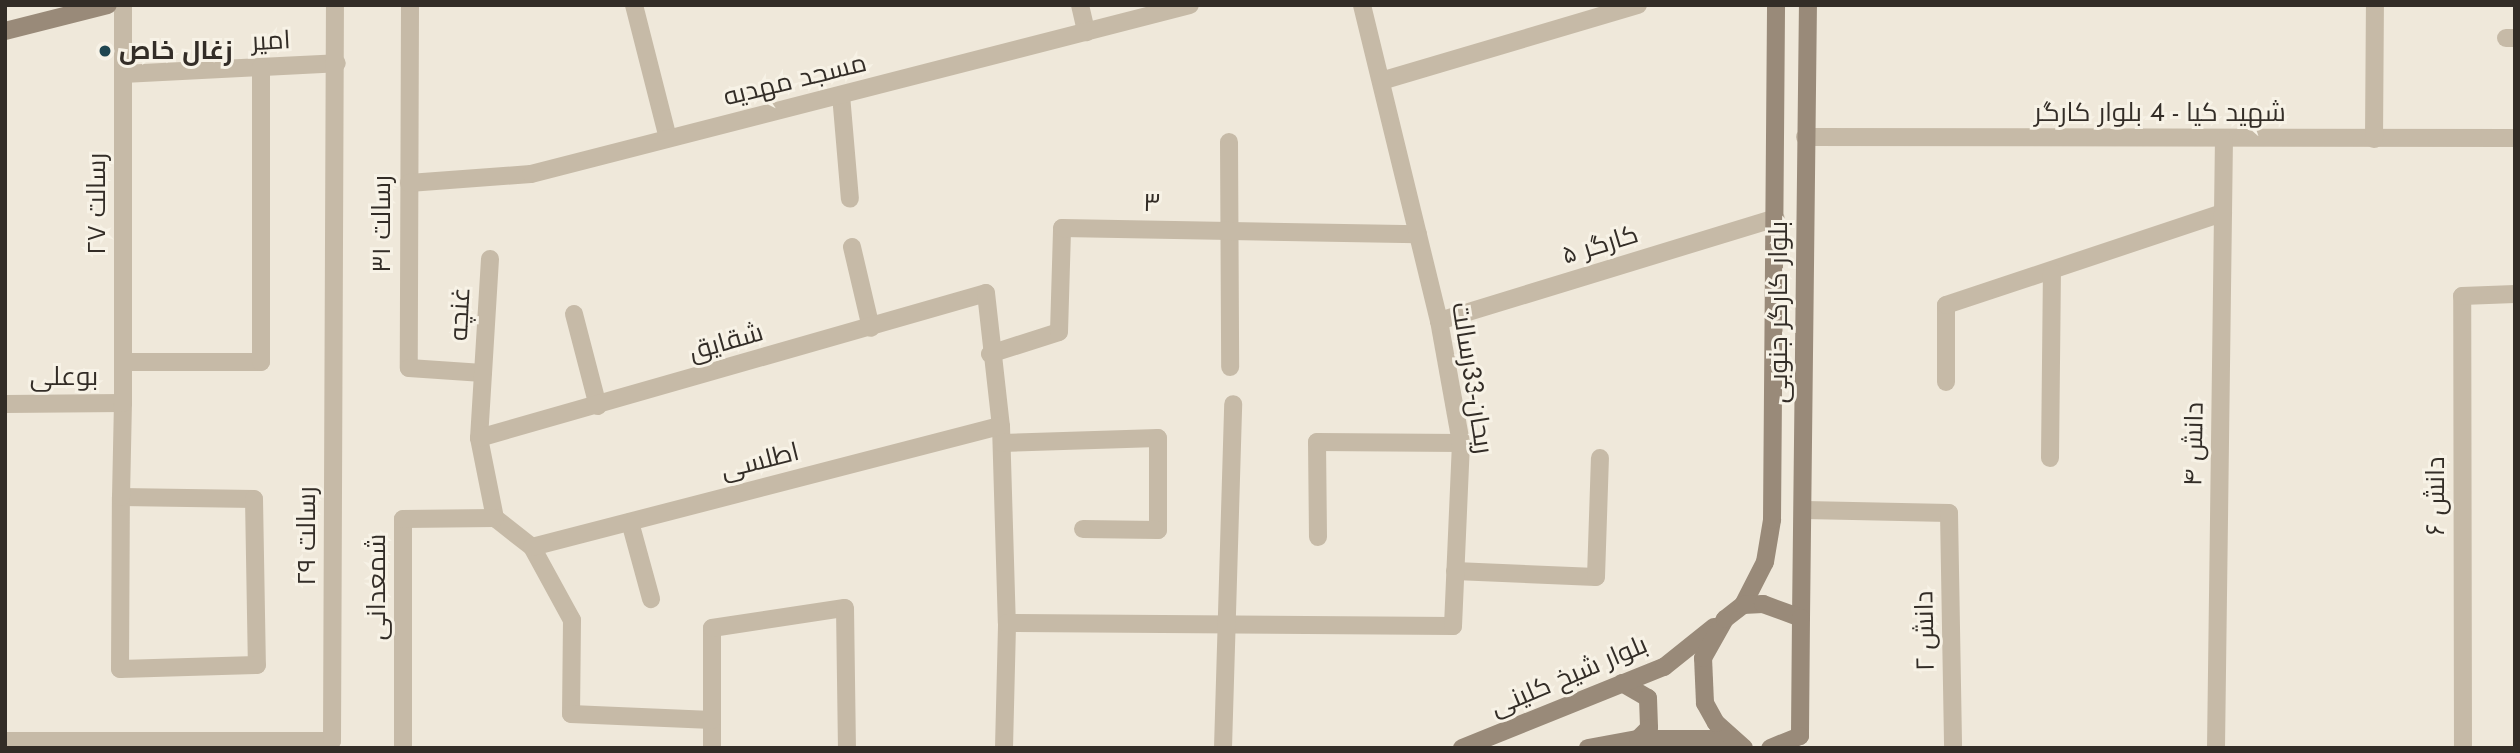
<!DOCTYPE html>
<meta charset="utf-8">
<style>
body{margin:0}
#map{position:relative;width:2520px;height:753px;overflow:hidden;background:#efe8da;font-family:Jost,Cairo,sans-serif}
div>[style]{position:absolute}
.minor>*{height:18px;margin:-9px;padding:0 9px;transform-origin:9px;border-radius:9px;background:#c6baa7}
.secondary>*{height:18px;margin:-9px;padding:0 9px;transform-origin:9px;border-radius:9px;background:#998a79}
.dots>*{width:19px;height:19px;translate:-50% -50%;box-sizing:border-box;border:4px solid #f7f2e6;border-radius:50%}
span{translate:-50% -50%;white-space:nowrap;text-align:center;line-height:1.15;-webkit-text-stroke:6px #f7f2e6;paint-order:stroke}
.street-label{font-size:26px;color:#332d27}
.poi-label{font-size:26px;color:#332d27;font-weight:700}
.left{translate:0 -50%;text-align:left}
.frame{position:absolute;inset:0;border:7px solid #332d27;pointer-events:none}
</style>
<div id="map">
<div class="minor">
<i style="left:634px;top:5px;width:137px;rotate:75.7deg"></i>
<i style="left:1080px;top:5px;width:28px;rotate:77deg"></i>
<i style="left:410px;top:7px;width:361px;rotate:90.2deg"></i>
<i style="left:409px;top:368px;width:74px;rotate:3.9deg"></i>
<i style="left:2506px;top:38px;width:9px"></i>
<i style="left:123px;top:74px;width:214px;rotate:-2.9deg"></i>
<i style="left:1381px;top:81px;width:268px;rotate:-16.5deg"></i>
<i style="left:841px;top:95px;width:104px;rotate:85.1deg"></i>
<i style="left:1805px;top:137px;width:710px;rotate:0.08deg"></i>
<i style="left:2374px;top:139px;width:134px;rotate:-89.6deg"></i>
<i style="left:1229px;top:142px;width:225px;rotate:89.7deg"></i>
<i style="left:409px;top:183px;width:122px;rotate:-4.2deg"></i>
<i style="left:531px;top:174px;width:680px;rotate:-14.38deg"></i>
<i style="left:852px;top:247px;width:83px;rotate:76.8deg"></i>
<i style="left:490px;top:259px;width:179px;rotate:93.5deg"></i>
<i style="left:479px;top:438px;width:82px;rotate:78.7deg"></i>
<i style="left:495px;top:518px;width:47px;rotate:38.1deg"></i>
<i style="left:532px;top:547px;width:83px;rotate:61.3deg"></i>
<i style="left:572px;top:620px;width:94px;rotate:90.6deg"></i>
<i style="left:571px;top:714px;width:141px;rotate:2.4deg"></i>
<i style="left:712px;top:720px;width:28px;rotate:90deg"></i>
<i style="left:574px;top:314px;width:95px;rotate:75.4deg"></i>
<i style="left:1439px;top:321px;width:352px;rotate:-17deg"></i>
<i style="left:990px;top:354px;width:72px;rotate:-17.7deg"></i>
<i style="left:1059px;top:332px;width:104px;rotate:-88.3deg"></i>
<i style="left:1062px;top:228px;width:356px;rotate:1deg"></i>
<i style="left:123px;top:362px;width:138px"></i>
<i style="left:261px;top:362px;width:295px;rotate:-90deg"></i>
<i style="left:1946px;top:382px;width:77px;rotate:-90deg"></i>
<i style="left:1946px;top:305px;width:292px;rotate:-18.4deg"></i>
<i style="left:5px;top:404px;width:118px;rotate:-0.5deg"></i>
<i style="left:479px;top:438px;width:527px;rotate:-15.96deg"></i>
<i style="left:986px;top:293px;width:134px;rotate:83.6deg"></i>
<i style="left:1001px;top:426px;width:197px;rotate:88.3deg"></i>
<i style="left:1002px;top:443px;width:156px;rotate:-1.8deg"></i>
<i style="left:1158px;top:438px;width:92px;rotate:90deg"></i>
<i style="left:1158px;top:530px;width:75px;rotate:-179.2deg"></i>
<i style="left:2050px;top:458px;width:186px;rotate:-89.4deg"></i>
<i style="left:121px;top:497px;width:133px;rotate:0.9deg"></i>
<i style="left:254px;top:499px;width:166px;rotate:89deg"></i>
<i style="left:257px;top:665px;width:137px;rotate:178.3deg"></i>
<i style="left:120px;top:669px;width:172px;rotate:-89.7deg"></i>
<i style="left:121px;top:497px;width:94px;rotate:-88.8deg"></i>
<i style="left:123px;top:403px;width:398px;rotate:-90deg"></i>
<i style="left:1805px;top:510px;width:144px;rotate:1.2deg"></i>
<i style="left:1949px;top:513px;width:235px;rotate:89deg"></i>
<i style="left:630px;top:522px;width:80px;rotate:74.7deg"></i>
<i style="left:1318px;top:537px;width:95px;rotate:-90.6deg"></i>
<i style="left:1317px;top:442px;width:144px;rotate:0.4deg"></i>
<i style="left:532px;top:547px;width:484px;rotate:-14.5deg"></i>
<i style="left:1455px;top:571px;width:141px;rotate:2.4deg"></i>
<i style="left:1596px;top:577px;width:119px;rotate:-88.1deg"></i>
<i style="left:712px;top:720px;width:92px;rotate:-90deg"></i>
<i style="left:712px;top:628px;width:134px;rotate:-8.6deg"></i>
<i style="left:845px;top:608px;width:140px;rotate:89.2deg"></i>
<i style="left:5px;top:741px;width:327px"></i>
<i style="left:332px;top:741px;width:736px;rotate:-89.77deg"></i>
<i style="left:403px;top:748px;width:229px;rotate:-90deg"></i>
<i style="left:403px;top:519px;width:92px;rotate:-0.6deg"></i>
<i style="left:1004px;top:748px;width:125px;rotate:-88.6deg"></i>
<i style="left:1007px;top:623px;width:446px;rotate:0.4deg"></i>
<i style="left:1453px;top:626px;width:183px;rotate:-87.5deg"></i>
<i style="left:1461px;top:443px;width:124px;rotate:-100.2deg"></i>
<i style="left:1439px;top:321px;width:325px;rotate:-103.7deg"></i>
<i style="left:1223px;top:748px;width:344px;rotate:-88.3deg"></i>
<i style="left:2216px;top:748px;width:608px;rotate:-89.25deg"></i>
<i style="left:2463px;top:748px;width:452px;rotate:-90.1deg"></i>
<i style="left:2462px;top:296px;width:53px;rotate:-2.2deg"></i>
</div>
<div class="secondary">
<i style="left:5px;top:31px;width:106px;rotate:-14.2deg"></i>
<i style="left:1743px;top:605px;width:48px;rotate:-62.9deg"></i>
<i style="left:1765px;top:562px;width:43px;rotate:-80.5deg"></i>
<i style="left:1772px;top:520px;width:515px;rotate:-89.55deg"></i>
<i style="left:1801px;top:618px;width:613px;rotate:-89.35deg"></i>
<i style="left:1622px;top:683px;width:30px;rotate:30deg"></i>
<i style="left:1648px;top:698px;width:30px;rotate:88deg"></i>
<i style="left:1649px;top:728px;width:16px;rotate:135deg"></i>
<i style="left:1462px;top:748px;width:218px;rotate:-21.9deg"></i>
<i style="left:1664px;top:667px;width:64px;rotate:-38.7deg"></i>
<i style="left:1588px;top:748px;width:51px;rotate:-10.2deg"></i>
<i style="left:1638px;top:739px;width:93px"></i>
<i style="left:1744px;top:748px;width:38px;rotate:-138deg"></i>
<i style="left:1716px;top:723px;width:23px;rotate:-119deg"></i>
<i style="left:1705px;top:703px;width:45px;rotate:-92.5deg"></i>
<i style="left:1703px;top:658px;width:45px;rotate:-60.6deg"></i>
<i style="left:1725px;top:619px;width:23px;rotate:-38deg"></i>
<i style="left:1743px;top:605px;width:20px;rotate:-3deg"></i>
<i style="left:1763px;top:604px;width:40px;rotate:20.2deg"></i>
<i style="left:1801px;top:618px;width:118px;rotate:90.5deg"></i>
<i style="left:1800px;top:736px;width:32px;rotate:158deg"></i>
</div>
<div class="dots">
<i style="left:105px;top:51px;background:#204651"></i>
</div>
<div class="street-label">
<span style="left:271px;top:41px;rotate:-3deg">امیر</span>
<span style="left:795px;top:80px;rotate:-14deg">مسجد مهدیه</span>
<span style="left:2160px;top:113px">شهید کیا - 4 بلوار کارگر</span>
<span style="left:1152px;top:203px;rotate:1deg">۳</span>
<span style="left:97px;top:204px;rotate:-90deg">رسالت ۲۷</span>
<span style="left:382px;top:224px;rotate:-90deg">رسالت ۳۱</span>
<span style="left:1600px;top:245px;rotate:-17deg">کارگر ۵</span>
<span style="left:1779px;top:312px;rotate:-90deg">بلوار کارگر جنوبی</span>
<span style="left:460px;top:314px;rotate:-87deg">غنچه</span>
<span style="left:726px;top:342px;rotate:-16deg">شقایق</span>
<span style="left:64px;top:377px">بوعلی</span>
<span style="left:1472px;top:378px;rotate:81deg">ریحان-33رسالت</span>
<span style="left:2194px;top:444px;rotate:-89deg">دانش ۴</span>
<span style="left:760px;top:461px;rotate:-14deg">اطلسی</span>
<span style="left:2436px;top:496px;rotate:-90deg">دانش ۶</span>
<span style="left:307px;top:536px;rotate:-90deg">رسالت ۲۹</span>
<span style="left:377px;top:587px;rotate:-90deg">شمعدانی</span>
<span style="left:1925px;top:631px;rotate:-91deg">دانش ۲</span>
<span style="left:1569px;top:676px;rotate:-23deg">بلوار شیخ کلینی</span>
</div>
<div class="poi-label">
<span class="left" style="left:119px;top:51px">زغال خاص</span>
</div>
<div class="frame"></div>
</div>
